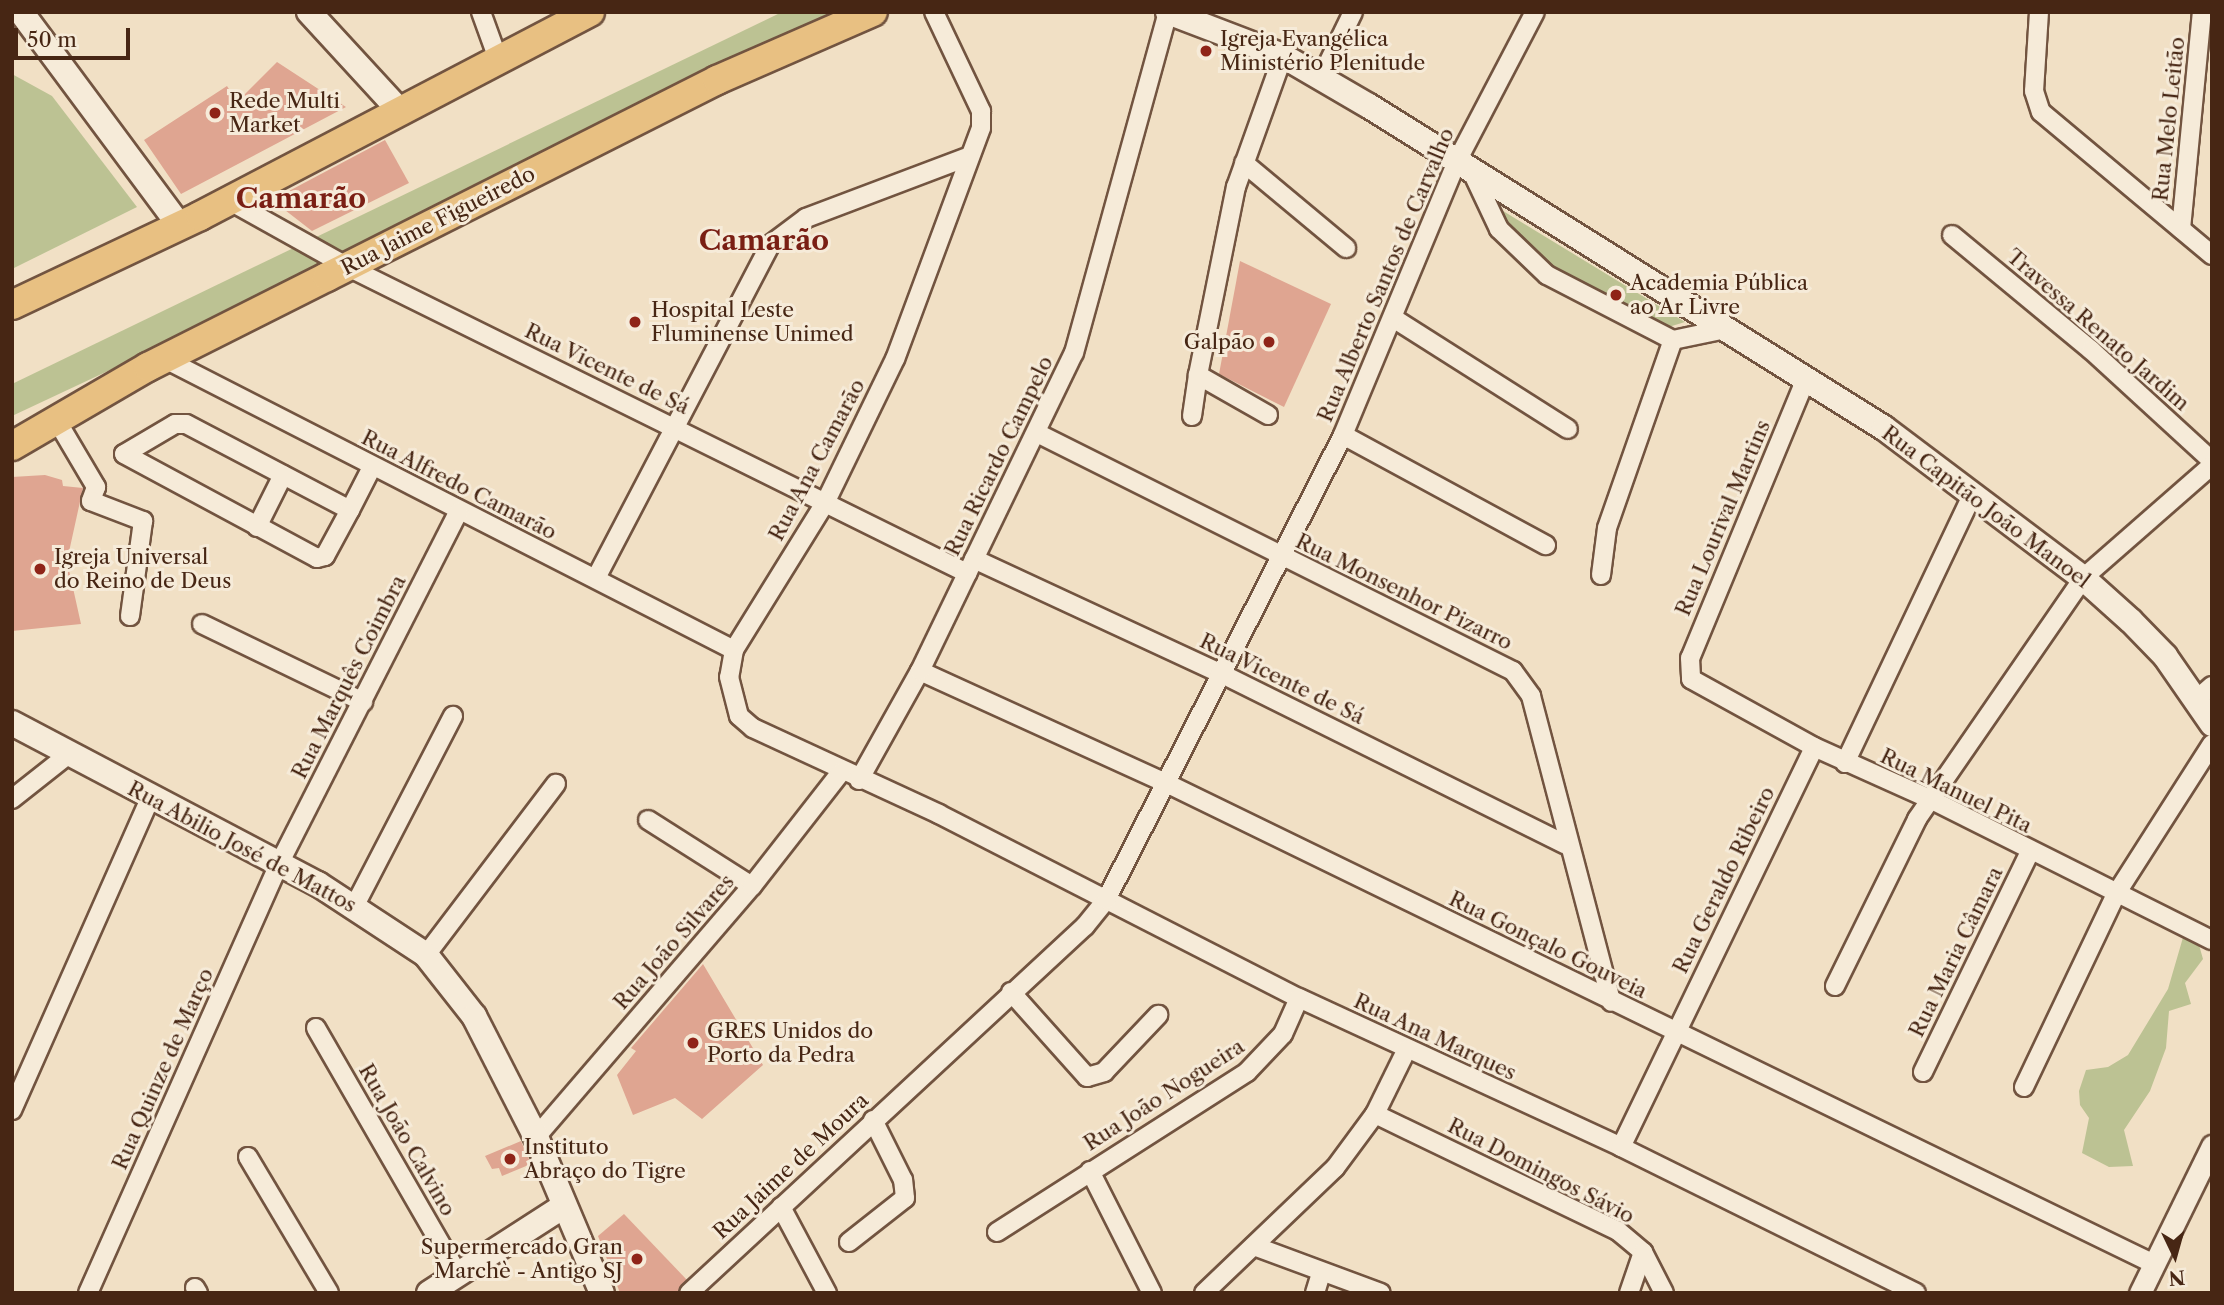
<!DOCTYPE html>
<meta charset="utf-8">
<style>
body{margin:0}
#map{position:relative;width:2224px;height:1305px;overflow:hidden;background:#f1e0c5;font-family:"Libre Caslon Text",serif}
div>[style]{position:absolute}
.green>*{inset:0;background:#bcc293}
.building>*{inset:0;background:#dfa591}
.roads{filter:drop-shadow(2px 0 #725440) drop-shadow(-2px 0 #725440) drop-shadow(0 2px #725440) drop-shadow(0 -2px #725440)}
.minor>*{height:18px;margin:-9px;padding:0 9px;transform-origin:9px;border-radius:9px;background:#f6ebd9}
.tertiary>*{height:21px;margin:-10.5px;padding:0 10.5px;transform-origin:10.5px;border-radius:10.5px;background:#f6ebd9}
.secondary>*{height:24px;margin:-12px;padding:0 12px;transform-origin:12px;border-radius:12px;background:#f6ebd9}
.primary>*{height:28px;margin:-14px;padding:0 14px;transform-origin:14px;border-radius:14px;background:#e8c082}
.dots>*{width:19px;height:19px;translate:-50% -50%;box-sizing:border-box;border:4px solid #f6ebd9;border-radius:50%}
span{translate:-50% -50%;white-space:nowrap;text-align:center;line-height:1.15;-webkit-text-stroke:6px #f6ebd9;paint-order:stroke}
.poi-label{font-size:21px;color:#472614}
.left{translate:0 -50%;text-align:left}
.right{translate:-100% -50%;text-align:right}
.street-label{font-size:21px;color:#472614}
.district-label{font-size:28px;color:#7a1f14;font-weight:700}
.frame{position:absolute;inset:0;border:14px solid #472614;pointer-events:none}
.north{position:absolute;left:2140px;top:1221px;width:70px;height:70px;-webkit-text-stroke:5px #f6ebd9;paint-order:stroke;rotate:175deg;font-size:19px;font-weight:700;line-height:28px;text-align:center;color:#472614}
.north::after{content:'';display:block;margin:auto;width:24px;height:32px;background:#472614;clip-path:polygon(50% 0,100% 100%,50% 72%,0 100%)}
.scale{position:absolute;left:14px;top:28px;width:116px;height:32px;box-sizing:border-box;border:4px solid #472614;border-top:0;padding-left:9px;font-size:21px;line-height:24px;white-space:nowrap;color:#472614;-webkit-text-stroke:5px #f6ebd9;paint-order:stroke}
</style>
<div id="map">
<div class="green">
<i style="clip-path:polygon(782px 12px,872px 12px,12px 416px,12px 384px)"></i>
<i style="clip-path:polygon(12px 74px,52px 96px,137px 207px,12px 269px)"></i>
<i style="clip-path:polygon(1495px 206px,1685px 322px,1662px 329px,1568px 279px,1509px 230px)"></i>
<i style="clip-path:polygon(2184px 934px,2197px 938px,2203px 959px,2185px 983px,2191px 1004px,2169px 1011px,2166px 1048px,2150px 1091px,2124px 1130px,2133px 1166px,2109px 1167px,2082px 1153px,2089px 1118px,2080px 1105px,2079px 1091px,2086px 1070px,2108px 1067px,2128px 1055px,2168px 989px)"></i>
</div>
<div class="building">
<i style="clip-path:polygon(277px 62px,346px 107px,181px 194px,144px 140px,227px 86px,237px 102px)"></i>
<i style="clip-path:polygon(385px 140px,409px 183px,312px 231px,272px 200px)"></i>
<i style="clip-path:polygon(1240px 261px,1331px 304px,1284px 407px,1219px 374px)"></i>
<i style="clip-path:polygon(45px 475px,62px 480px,63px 486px,83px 488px,67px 561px,81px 624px,12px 631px,12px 477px)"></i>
<i style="clip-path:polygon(703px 964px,763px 1065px,702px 1119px,675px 1098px,633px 1115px,617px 1075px,636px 1051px,631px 1048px)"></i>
<i style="clip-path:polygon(521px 1141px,531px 1164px,502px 1176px,499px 1168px,492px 1169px,485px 1156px)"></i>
<i style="clip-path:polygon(624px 1214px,687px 1280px,676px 1293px,620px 1293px,598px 1236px)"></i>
</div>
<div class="roads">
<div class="minor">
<i style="left:481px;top:12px;width:50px;rotate:70.1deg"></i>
<i style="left:934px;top:12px;width:110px;rotate:64.6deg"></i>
<i style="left:981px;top:111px;width:17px;rotate:90deg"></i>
<i style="left:981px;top:128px;width:246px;rotate:110.4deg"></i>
<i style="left:895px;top:359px;width:160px;rotate:115.9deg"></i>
<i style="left:825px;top:503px;width:173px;rotate:121.8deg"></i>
<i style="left:734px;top:650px;width:27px;rotate:100deg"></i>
<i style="left:729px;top:677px;width:40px;rotate:75.6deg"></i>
<i style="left:739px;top:716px;width:18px;rotate:41deg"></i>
<i style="left:753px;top:728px;width:205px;rotate:24.8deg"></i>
<i style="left:939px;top:814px;width:404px;rotate:27.1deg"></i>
<i style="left:1299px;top:998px;width:355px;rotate:24.8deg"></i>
<i style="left:1621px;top:1147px;width:329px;rotate:26.3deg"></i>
<i style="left:2039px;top:12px;width:79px;rotate:93.6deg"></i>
<i style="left:2034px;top:91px;width:22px;rotate:72deg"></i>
<i style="left:2041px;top:112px;width:223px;rotate:39.9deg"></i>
<i style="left:1321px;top:78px;width:73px;rotate:-64.1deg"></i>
<i style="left:1244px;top:163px;width:133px;rotate:39.8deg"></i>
<i style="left:1473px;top:174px;width:61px;rotate:64.7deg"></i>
<i style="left:1499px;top:229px;width:66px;rotate:43.8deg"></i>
<i style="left:1547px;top:275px;width:142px;rotate:27.3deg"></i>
<i style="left:1673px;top:340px;width:53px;rotate:-11.9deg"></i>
<i style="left:230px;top:201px;width:135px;rotate:29.2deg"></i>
<i style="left:348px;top:267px;width:691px;rotate:26.31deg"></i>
<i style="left:2181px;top:229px;width:218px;rotate:-84.5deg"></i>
<i style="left:1952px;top:235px;width:180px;rotate:39.6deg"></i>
<i style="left:2091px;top:350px;width:164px;rotate:42.5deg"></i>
<i style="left:1393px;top:318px;width:207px;rotate:32.4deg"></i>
<i style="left:165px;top:359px;width:639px;rotate:27.09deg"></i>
<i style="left:1805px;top:381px;width:300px;rotate:112.5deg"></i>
<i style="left:1690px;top:658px;width:21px;rotate:87deg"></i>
<i style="left:1691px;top:679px;width:141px;rotate:28.9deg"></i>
<i style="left:1814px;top:747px;width:129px;rotate:24.2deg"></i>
<i style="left:1932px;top:800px;width:313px;rotate:26.6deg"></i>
<i style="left:1268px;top:415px;width:81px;rotate:-150.3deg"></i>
<i style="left:1198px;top:375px;width:192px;rotate:-78.6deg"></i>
<i style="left:1236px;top:187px;width:139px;rotate:-70.3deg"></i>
<i style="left:1192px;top:416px;width:41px;rotate:-81.7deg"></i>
<i style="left:57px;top:421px;width:77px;rotate:59.4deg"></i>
<i style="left:96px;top:487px;width:15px;rotate:110deg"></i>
<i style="left:91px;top:501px;width:56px;rotate:21deg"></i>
<i style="left:143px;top:521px;width:96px;rotate:97.8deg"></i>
<i style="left:1039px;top:434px;width:530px;rotate:26.57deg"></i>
<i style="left:1513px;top:671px;width:31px;rotate:54deg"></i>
<i style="left:1531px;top:696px;width:316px;rotate:75.3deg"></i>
<i style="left:1343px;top:435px;width:231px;rotate:28.5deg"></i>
<i style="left:350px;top:510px;width:185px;rotate:-152.3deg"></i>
<i style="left:186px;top:424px;width:11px;rotate:180deg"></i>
<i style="left:175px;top:424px;width:59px;rotate:149.5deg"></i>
<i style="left:124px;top:454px;width:219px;rotate:28.3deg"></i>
<i style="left:317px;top:558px;width:8px;rotate:-14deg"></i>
<i style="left:325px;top:556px;width:52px;rotate:-61.5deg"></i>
<i style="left:350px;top:510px;width:48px;rotate:-62.9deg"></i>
<i style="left:257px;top:527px;width:58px;rotate:-63.4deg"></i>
<i style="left:974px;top:559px;width:271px;rotate:24.9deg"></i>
<i style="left:1220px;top:673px;width:386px;rotate:26.4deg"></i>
<i style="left:1601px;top:575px;width:47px;rotate:-82.7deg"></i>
<i style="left:1607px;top:528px;width:199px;rotate:-70.7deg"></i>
<i style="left:596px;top:578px;width:376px;rotate:-62.4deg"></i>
<i style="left:770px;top:245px;width:45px;rotate:-36.9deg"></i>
<i style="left:806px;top:218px;width:175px;rotate:-20.7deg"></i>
<i style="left:202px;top:624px;width:179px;rotate:25.8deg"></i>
<i style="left:920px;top:671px;width:268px;rotate:24.5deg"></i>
<i style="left:1164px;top:782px;width:1101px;rotate:25.96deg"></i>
<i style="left:2197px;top:699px;width:20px;rotate:-41deg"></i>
<i style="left:1845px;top:763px;width:299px;rotate:-64.6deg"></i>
<i style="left:859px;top:780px;width:125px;rotate:-60.8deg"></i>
<i style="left:920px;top:671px;width:353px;rotate:-64.2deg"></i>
<i style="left:1074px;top:353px;width:354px;rotate:-74.6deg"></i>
<i style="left:12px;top:799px;width:73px;rotate:-38.3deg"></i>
<i style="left:648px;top:820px;width:123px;rotate:32.4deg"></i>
<i style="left:355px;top:905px;width:213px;rotate:-62.6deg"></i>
<i style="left:426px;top:955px;width:215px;rotate:-52.8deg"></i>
<i style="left:1835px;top:986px;width:186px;rotate:-63.8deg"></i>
<i style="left:1917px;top:819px;width:293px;rotate:-55.4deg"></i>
<i style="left:2083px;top:578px;width:171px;rotate:-41.2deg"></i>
<i style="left:1011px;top:992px;width:114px;rotate:48.2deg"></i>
<i style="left:1087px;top:1077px;width:18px;rotate:-16deg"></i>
<i style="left:1104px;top:1072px;width:79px;rotate:-46.5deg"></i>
<i style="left:316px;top:1028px;width:284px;rotate:60deg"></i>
<i style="left:1923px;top:1072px;width:245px;rotate:-64.1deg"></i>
<i style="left:2024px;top:1087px;width:214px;rotate:-64.5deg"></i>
<i style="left:2116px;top:894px;width:178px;rotate:-57.4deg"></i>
<i style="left:12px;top:1110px;width:340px;rotate:-66.1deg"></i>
<i style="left:1375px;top:1114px;width:270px;rotate:25.7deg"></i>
<i style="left:1618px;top:1231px;width:33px;rotate:40deg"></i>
<i style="left:1643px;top:1252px;width:46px;rotate:62.9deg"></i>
<i style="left:536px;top:1137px;width:331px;rotate:-49.3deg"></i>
<i style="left:752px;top:886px;width:145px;rotate:-52deg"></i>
<i style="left:1621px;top:1147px;width:444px;rotate:-64.2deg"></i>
<i style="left:248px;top:1157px;width:158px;rotate:59.2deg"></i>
<i style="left:1090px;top:1171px;width:137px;rotate:63.1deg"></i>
<i style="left:781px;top:1207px;width:98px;rotate:61.9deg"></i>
<i style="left:997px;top:1232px;width:297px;rotate:-32.6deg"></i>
<i style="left:1247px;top:1072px;width:52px;rotate:-46.5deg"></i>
<i style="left:1283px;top:1034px;width:39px;rotate:-66deg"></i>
<i style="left:849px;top:1242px;width:71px;rotate:-38.2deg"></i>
<i style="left:905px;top:1198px;width:18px;rotate:-96deg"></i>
<i style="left:903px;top:1180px;width:67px;rotate:-116.6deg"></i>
<i style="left:1254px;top:1246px;width:135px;rotate:20.3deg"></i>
<i style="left:195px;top:1288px;width:6px;rotate:59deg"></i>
<i style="left:88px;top:1293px;width:470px;rotate:-66deg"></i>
<i style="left:279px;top:864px;width:396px;rotate:-63deg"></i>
<i style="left:689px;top:1293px;width:540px;rotate:-42.82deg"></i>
<i style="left:1085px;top:926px;width:33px;rotate:-51deg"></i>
<i style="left:1106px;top:900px;width:522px;rotate:-62.99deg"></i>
<i style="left:1343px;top:435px;width:295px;rotate:-67.4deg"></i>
<i style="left:1456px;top:163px;width:170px;rotate:-62.4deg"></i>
<i style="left:1204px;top:1293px;width:181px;rotate:-43.7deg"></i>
<i style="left:1335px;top:1168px;width:67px;rotate:-53.5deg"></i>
<i style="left:1375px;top:1114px;width:72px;rotate:-63.8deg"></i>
<i style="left:1315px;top:1293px;width:21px;rotate:-73deg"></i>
<i style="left:1629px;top:1293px;width:43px;rotate:-71.1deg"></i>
</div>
<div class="tertiary">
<i style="left:2140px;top:1293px;width:164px;rotate:-63.9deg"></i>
</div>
<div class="secondary">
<i style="left:21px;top:12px;width:267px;rotate:53.4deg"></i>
<i style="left:309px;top:12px;width:134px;rotate:47.4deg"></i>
<i style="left:1168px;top:12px;width:123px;rotate:20.9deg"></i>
<i style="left:1283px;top:56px;width:99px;rotate:30.2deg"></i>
<i style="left:1369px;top:106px;width:607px;rotate:32.02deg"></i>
<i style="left:1884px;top:428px;width:249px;rotate:37deg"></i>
<i style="left:2083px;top:578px;width:64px;rotate:41.9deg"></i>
<i style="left:2131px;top:621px;width:49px;rotate:45.8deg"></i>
<i style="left:2165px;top:656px;width:83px;rotate:55.3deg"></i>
<i style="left:12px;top:723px;width:346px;rotate:27.8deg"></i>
<i style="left:318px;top:884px;width:129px;rotate:33.3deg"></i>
<i style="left:426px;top:955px;width:78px;rotate:51.8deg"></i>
<i style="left:474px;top:1016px;width:136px;rotate:62.9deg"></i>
<i style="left:536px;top:1137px;width:169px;rotate:67.1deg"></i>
<i style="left:429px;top:1293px;width:161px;rotate:-32.8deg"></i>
</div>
<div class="primary">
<i style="left:12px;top:305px;width:208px;rotate:-25.3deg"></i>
<i style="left:200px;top:216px;width:440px;rotate:-27.6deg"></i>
<i style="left:12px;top:446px;width:157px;rotate:-30.2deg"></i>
<i style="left:148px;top:367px;width:200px;rotate:-26.7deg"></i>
<i style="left:327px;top:277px;width:437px;rotate:-26.8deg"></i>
<i style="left:717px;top:80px;width:170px;rotate:-23.6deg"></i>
</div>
</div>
<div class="dots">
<i style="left:1206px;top:51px;background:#8f2418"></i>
<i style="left:215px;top:113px;background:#8f2418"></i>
<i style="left:1616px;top:295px;background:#8f2418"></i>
<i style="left:635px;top:322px;background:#8f2418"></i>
<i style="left:1269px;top:342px;background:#8f2418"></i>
<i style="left:40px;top:569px;background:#8f2418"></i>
<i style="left:693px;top:1043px;background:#8f2418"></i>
<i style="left:510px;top:1159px;background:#8f2418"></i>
<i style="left:637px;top:1259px;background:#8f2418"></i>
</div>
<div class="poi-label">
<span class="left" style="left:1220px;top:51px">Igreja Evangélica<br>Ministério Plenitude</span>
<span class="left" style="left:229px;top:113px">Rede Multi<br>Market</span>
<span class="left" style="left:1630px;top:295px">Academia Pública<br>ao Ar Livre</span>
<span class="left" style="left:651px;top:322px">Hospital Leste<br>Fluminense Unimed</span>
<span class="right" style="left:1255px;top:342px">Galpão</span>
<span class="left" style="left:54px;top:569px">Igreja Universal<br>do Reino de Deus</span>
<span class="left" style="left:707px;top:1043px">GRES Unidos do<br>Porto da Pedra</span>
<span class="left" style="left:524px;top:1159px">Instituto<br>Abraço do Tigre</span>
<span class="right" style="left:623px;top:1259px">Supermercado Gran<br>Marchè - Antigo SJ</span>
</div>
<div class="street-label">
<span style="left:2169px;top:119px;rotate:-84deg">Rua Melo Leitão</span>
<span style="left:438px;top:221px;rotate:-27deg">Rua Jaime Figueiredo</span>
<span style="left:1386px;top:275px;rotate:-67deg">Rua Alberto Santos de Carvalho</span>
<span style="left:2098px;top:330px;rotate:41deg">Travessa Renato Jardim</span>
<span style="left:607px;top:369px;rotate:26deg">Rua Vicente de Sá</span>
<span style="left:999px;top:456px;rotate:-64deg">Rua Ricardo Campelo</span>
<span style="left:817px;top:460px;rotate:-62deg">Rua Ana Camarão</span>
<span style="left:459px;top:485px;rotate:27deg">Rua Alfredo Camarão</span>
<span style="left:1986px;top:507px;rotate:37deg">Rua Capitão João Manoel</span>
<span style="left:1723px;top:518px;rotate:-67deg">Rua Lourival Martins</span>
<span style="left:1404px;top:592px;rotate:26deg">Rua Monsenhor Pizarro</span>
<span style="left:349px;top:677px;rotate:-63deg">Rua Marquês Coimbra</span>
<span style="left:1282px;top:679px;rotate:26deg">Rua Vicente de Sá</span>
<span style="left:1956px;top:791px;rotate:26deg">Rua Manuel Pita</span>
<span style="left:242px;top:847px;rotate:28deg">Rua Abilio José de Mattos</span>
<span style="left:1724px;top:880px;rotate:-64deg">Rua Geraldo Ribeiro</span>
<span style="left:674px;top:942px;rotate:-49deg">Rua João Silvares</span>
<span style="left:1548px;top:945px;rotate:26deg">Rua Gonçalo Gouveia</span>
<span style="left:1956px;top:952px;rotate:-64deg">Rua Maria Câmara</span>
<span style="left:1435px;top:1037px;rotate:25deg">Rua Ana Marques</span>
<span style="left:163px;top:1069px;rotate:-66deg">Rua Quinze de Março</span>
<span style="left:1164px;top:1095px;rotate:-33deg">Rua João Nogueira</span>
<span style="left:407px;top:1140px;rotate:60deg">Rua João Calvino</span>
<span style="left:791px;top:1166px;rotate:-43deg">Rua Jaime de Moura</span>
<span style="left:1541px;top:1171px;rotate:27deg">Rua Domingos Sávio</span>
</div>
<div class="district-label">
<span style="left:301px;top:198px">Camarão</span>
<span style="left:764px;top:240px">Camarão</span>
</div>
<div class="frame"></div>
<div class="north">N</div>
<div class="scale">50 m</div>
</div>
